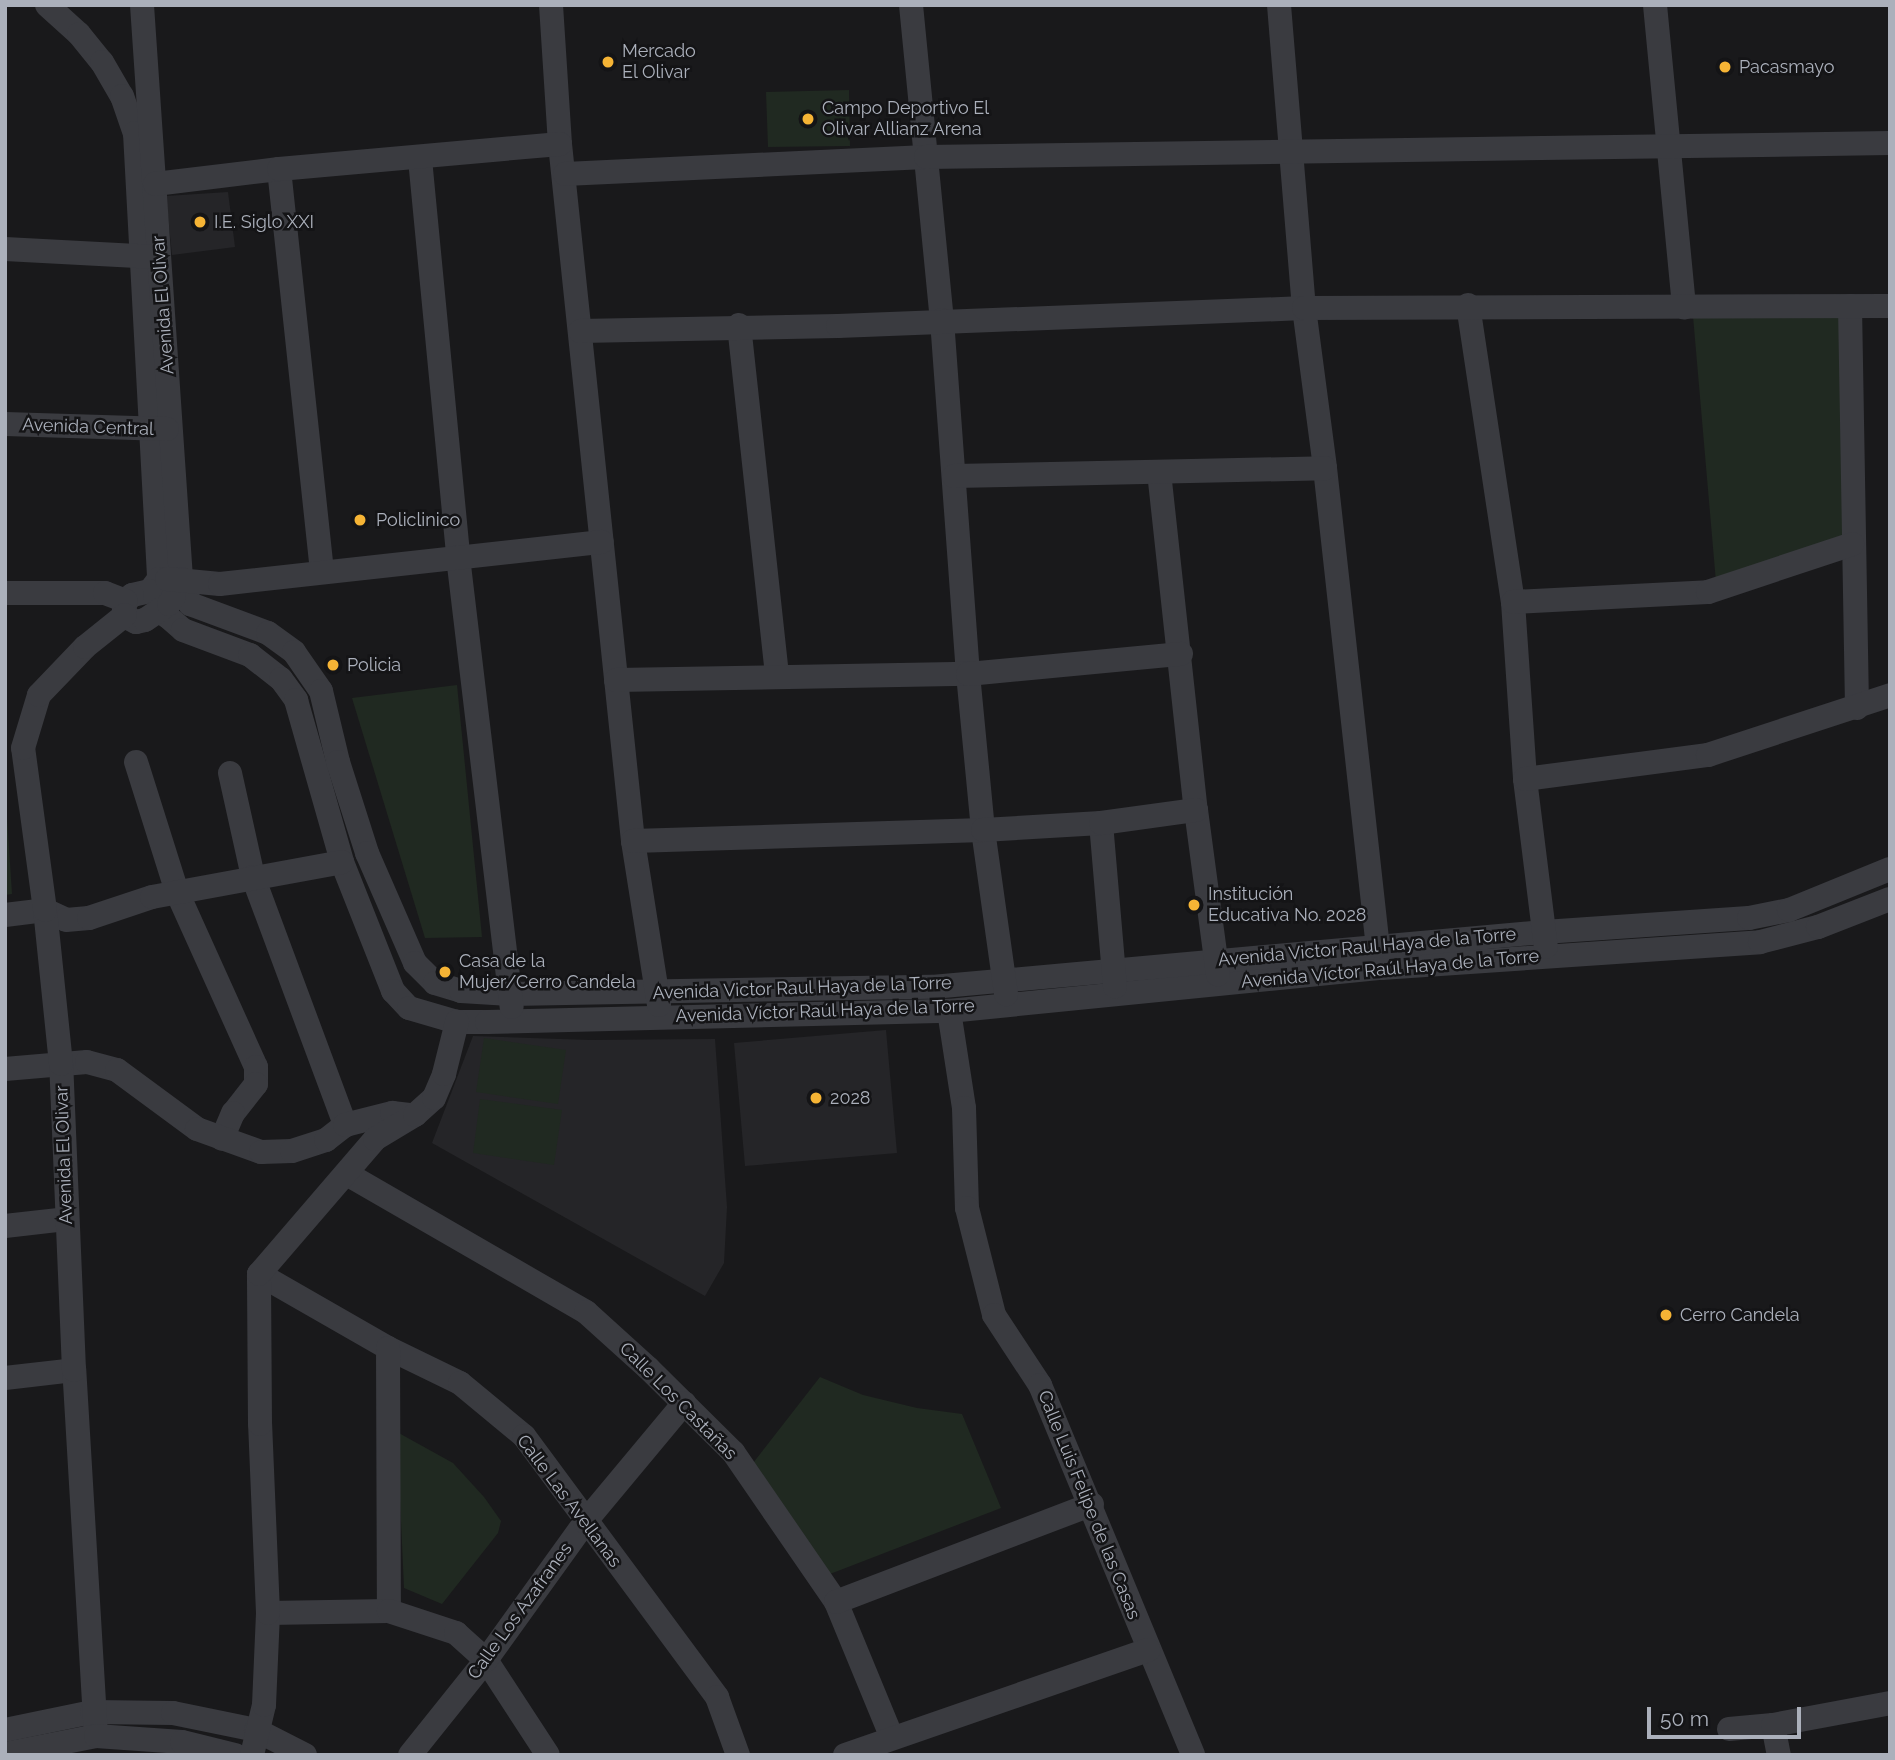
<!DOCTYPE html>
<meta charset="utf-8">
<style>
body{margin:0}
#map{position:relative;width:1895px;height:1760px;overflow:hidden;background:#19191b;font-family:Raleway,sans-serif}
div>[style]{position:absolute}
.built>*{inset:0;background:#252528}
.green>*{inset:0;background:#202921}
.minor>*{height:24px;margin:-12px;padding:0 12px;transform-origin:12px;border-radius:12px;background:#3a3b40}
.dots>*{width:19px;height:19px;translate:-50% -50%;box-sizing:border-box;border:4px solid #141416;border-radius:50%}
span{translate:-50% -50%;white-space:nowrap;text-align:center;line-height:1.15;-webkit-text-stroke:5px #141416;paint-order:stroke}
.poi-label{font-size:18px;color:#abb0bb}
.left{translate:0 -50%;text-align:left}
.street-label{font-size:18px;color:#abb0bb}
.frame{position:absolute;inset:0;border:7px solid #abb0bb;pointer-events:none}
.scale{position:absolute;left:1647px;top:1707px;width:154px;height:32px;box-sizing:border-box;border:4px solid #abb0bb;border-top:0;padding-left:9px;font-size:21px;line-height:24px;white-space:nowrap;color:#abb0bb;-webkit-text-stroke:5px #141416;paint-order:stroke}
</style>
<div id="map">
<div class="built">
<i style="clip-path:polygon(228px 192px,235px 247px,172px 255px,166px 196px)"></i>
<i style="clip-path:polygon(886px 1030px,897px 1153px,745px 1166px,734px 1043px)"></i>
<i style="clip-path:polygon(473px 1036px,590px 1040px,715px 1039px,727px 1207px,724px 1263px,705px 1296px,432px 1143px)"></i>
</div>
<div class="green">
<i style="clip-path:polygon(849px 90px,850px 146px,768px 147px,766px 92px)"></i>
<i style="clip-path:polygon(1842px 314px,1843px 539px,1716px 582px,1693px 316px)"></i>
<i style="clip-path:polygon(457px 685px,482px 937px,425px 938px,352px 698px)"></i>
<i style="clip-path:polygon(5px 787px,12px 894px,5px 895px)"></i>
<i style="clip-path:polygon(484px 1038px,566px 1050px,558px 1104px,476px 1092px)"></i>
<i style="clip-path:polygon(480px 1099px,562px 1110px,554px 1165px,473px 1153px)"></i>
<i style="clip-path:polygon(820px 1377px,863px 1395px,917px 1408px,962px 1414px,1001px 1508px,830px 1574px,753px 1463px)"></i>
<i style="clip-path:polygon(397px 1432px,453px 1463px,484px 1497px,501px 1521px,498px 1533px,442px 1604px,404px 1588px)"></i>
</div>
<div class="minor">
<i style="left:47px;top:5px;width:43px;rotate:42.2deg"></i>
<i style="left:79px;top:34px;width:36px;rotate:51deg"></i>
<i style="left:102px;top:62px;width:39px;rotate:60deg"></i>
<i style="left:122px;top:96px;width:39px;rotate:71deg"></i>
<i style="left:135px;top:133px;width:458px;rotate:86.9deg"></i>
<i style="left:160px;top:590px;width:27px;rotate:75deg"></i>
<i style="left:167px;top:616px;width:21px;rotate:41deg"></i>
<i style="left:183px;top:630px;width:72px;rotate:20.5deg"></i>
<i style="left:250px;top:655px;width:39px;rotate:38deg"></i>
<i style="left:281px;top:679px;width:26px;rotate:54deg"></i>
<i style="left:296px;top:700px;width:168px;rotate:74.1deg"></i>
<i style="left:342px;top:862px;width:139px;rotate:68.4deg"></i>
<i style="left:393px;top:991px;width:23px;rotate:47deg"></i>
<i style="left:409px;top:1008px;width:50px;rotate:16.3deg"></i>
<i style="left:457px;top:1022px;width:30px"></i>
<i style="left:487px;top:1022px;width:462px;rotate:-1.4deg"></i>
<i style="left:949px;top:1011px;width:434px;rotate:-5.7deg"></i>
<i style="left:1381px;top:968px;width:380px;rotate:-3.9deg"></i>
<i style="left:1760px;top:942px;width:60px;rotate:-14.5deg"></i>
<i style="left:1818px;top:927px;width:77px;rotate:-21.3deg"></i>
<i style="left:142px;top:5px;width:575px;rotate:86.11deg"></i>
<i style="left:181px;top:579px;width:27px;rotate:70deg"></i>
<i style="left:190px;top:604px;width:83px;rotate:20.4deg"></i>
<i style="left:268px;top:633px;width:32px;rotate:36deg"></i>
<i style="left:294px;top:652px;width:47px;rotate:55.3deg"></i>
<i style="left:321px;top:691px;width:73px;rotate:76.5deg"></i>
<i style="left:338px;top:762px;width:96px;rotate:72.3deg"></i>
<i style="left:367px;top:853px;width:120px;rotate:66.4deg"></i>
<i style="left:415px;top:963px;width:28px;rotate:45deg"></i>
<i style="left:435px;top:983px;width:27px;rotate:17deg"></i>
<i style="left:461px;top:991px;width:49px;rotate:3.5deg"></i>
<i style="left:510px;top:994px;width:422px;rotate:-1deg"></i>
<i style="left:932px;top:987px;width:614px;rotate:-5.14deg"></i>
<i style="left:1544px;top:932px;width:205px;rotate:-3.9deg"></i>
<i style="left:1749px;top:918px;width:41px;rotate:-11.3deg"></i>
<i style="left:1789px;top:910px;width:109px;rotate:-22.1deg"></i>
<i style="left:551px;top:5px;width:139px;rotate:86.3deg"></i>
<i style="left:560px;top:144px;width:701px;rotate:84.02deg"></i>
<i style="left:633px;top:841px;width:166px;rotate:81deg"></i>
<i style="left:911px;top:5px;width:317px;rotate:84.4deg"></i>
<i style="left:942px;top:320px;width:355px;rotate:85.8deg"></i>
<i style="left:968px;top:674px;width:157px;rotate:84.5deg"></i>
<i style="left:983px;top:830px;width:166px;rotate:82deg"></i>
<i style="left:1279px;top:5px;width:304px;rotate:85.3deg"></i>
<i style="left:1304px;top:308px;width:161px;rotate:82.5deg"></i>
<i style="left:1325px;top:468px;width:481px;rotate:83.7deg"></i>
<i style="left:1655px;top:5px;width:304px;rotate:84.5deg"></i>
<i style="left:420px;top:159px;width:400px;rotate:84.5deg"></i>
<i style="left:458px;top:557px;width:453px;rotate:83.2deg"></i>
<i style="left:279px;top:169px;width:405px;rotate:83.9deg"></i>
<i style="left:565px;top:174px;width:361px;rotate:-2.7deg"></i>
<i style="left:926px;top:157px;width:964px;rotate:-0.83deg"></i>
<i style="left:155px;top:184px;width:125px;rotate:-6.9deg"></i>
<i style="left:279px;top:169px;width:282px;rotate:-5.1deg"></i>
<i style="left:5px;top:249px;width:151px;rotate:3deg"></i>
<i style="left:1468px;top:305px;width:300px;rotate:81.4deg"></i>
<i style="left:1513px;top:602px;width:177px;rotate:86.1deg"></i>
<i style="left:1525px;top:779px;width:169px;rotate:82.9deg"></i>
<i style="left:1850px;top:306px;width:402px;rotate:89deg"></i>
<i style="left:739px;top:325px;width:353px;rotate:83.8deg"></i>
<i style="left:580px;top:331px;width:258px;rotate:-1.1deg"></i>
<i style="left:838px;top:326px;width:466px;rotate:-2.2deg"></i>
<i style="left:1304px;top:308px;width:586px;rotate:-0.2deg"></i>
<i style="left:5px;top:424px;width:162px;rotate:1.8deg"></i>
<i style="left:1159px;top:472px;width:340px;rotate:83.8deg"></i>
<i style="left:1196px;top:810px;width:166px;rotate:82.4deg"></i>
<i style="left:954px;top:476px;width:371px;rotate:-1.2deg"></i>
<i style="left:159px;top:579px;width:15px;rotate:127deg"></i>
<i style="left:150px;top:591px;width:18px;rotate:167deg"></i>
<i style="left:132px;top:595px;width:8px;rotate:135deg"></i>
<i style="left:126px;top:601px;width:9px;rotate:103deg"></i>
<i style="left:124px;top:610px;width:9px;rotate:63deg"></i>
<i style="left:128px;top:618px;width:9px;rotate:27deg"></i>
<i style="left:136px;top:622px;width:9px;rotate:-13deg"></i>
<i style="left:145px;top:620px;width:29px;rotate:-34deg"></i>
<i style="left:169px;top:604px;width:9px;rotate:-58deg"></i>
<i style="left:167px;top:579px;width:53px;rotate:5.4deg"></i>
<i style="left:220px;top:584px;width:384px;rotate:-6.3deg"></i>
<i style="left:5px;top:593px;width:100px"></i>
<i style="left:105px;top:593px;width:22px;rotate:21deg"></i>
<i style="left:1513px;top:602px;width:195px;rotate:-2.9deg"></i>
<i style="left:1708px;top:592px;width:152px;rotate:-18.4deg"></i>
<i style="left:616px;top:680px;width:352px;rotate:-1deg"></i>
<i style="left:968px;top:674px;width:214px;rotate:-5.4deg"></i>
<i style="left:136px;top:762px;width:136px;rotate:72.5deg"></i>
<i style="left:177px;top:892px;width:192px;rotate:65.7deg"></i>
<i style="left:256px;top:1067px;width:17px;rotate:90deg"></i>
<i style="left:256px;top:1084px;width:37px;rotate:128deg"></i>
<i style="left:233px;top:1113px;width:28px;rotate:113deg"></i>
<i style="left:230px;top:773px;width:107px;rotate:77.5deg"></i>
<i style="left:253px;top:877px;width:265px;rotate:69.6deg"></i>
<i style="left:1525px;top:779px;width:185px;rotate:-7.5deg"></i>
<i style="left:1708px;top:755px;width:192px;rotate:-18.2deg"></i>
<i style="left:1101px;top:823px;width:164px;rotate:85.1deg"></i>
<i style="left:633px;top:841px;width:350px;rotate:-1.8deg"></i>
<i style="left:983px;top:830px;width:118px;rotate:-3.4deg"></i>
<i style="left:1101px;top:823px;width:96px;rotate:-7.8deg"></i>
<i style="left:5px;top:915px;width:40px;rotate:-7.1deg"></i>
<i style="left:45px;top:910px;width:23px;rotate:25deg"></i>
<i style="left:66px;top:920px;width:23px;rotate:-5deg"></i>
<i style="left:89px;top:918px;width:66px;rotate:-18.4deg"></i>
<i style="left:152px;top:897px;width:193px;rotate:-10.4deg"></i>
<i style="left:949px;top:1011px;width:98px;rotate:81.2deg"></i>
<i style="left:964px;top:1108px;width:100px;rotate:88.3deg"></i>
<i style="left:967px;top:1208px;width:110px;rotate:75.8deg"></i>
<i style="left:994px;top:1315px;width:84px;rotate:56.7deg"></i>
<i style="left:1040px;top:1385px;width:400px;rotate:67.5deg"></i>
<i style="left:5px;top:1069px;width:82px;rotate:-4.9deg"></i>
<i style="left:87px;top:1062px;width:31px;rotate:15deg"></i>
<i style="left:117px;top:1070px;width:99px;rotate:36.4deg"></i>
<i style="left:197px;top:1129px;width:68px;rotate:19.8deg"></i>
<i style="left:261px;top:1152px;width:31px;rotate:-2deg"></i>
<i style="left:292px;top:1151px;width:36px;rotate:-18deg"></i>
<i style="left:326px;top:1140px;width:24px;rotate:-38deg"></i>
<i style="left:345px;top:1125px;width:49px;rotate:-14.3deg"></i>
<i style="left:392px;top:1113px;width:20px;rotate:6deg"></i>
<i style="left:347px;top:1174px;width:276px;rotate:30deg"></i>
<i style="left:586px;top:1312px;width:84px;rotate:42.1deg"></i>
<i style="left:648px;top:1368px;width:120px;rotate:44.7deg"></i>
<i style="left:733px;top:1452px;width:182px;rotate:55.5deg"></i>
<i style="left:836px;top:1602px;width:147px;rotate:67.6deg"></i>
<i style="left:5px;top:1226px;width:61px;rotate:-6.5deg"></i>
<i style="left:259px;top:1274px;width:149px;rotate:29.8deg"></i>
<i style="left:388px;top:1348px;width:80px;rotate:25.9deg"></i>
<i style="left:460px;top:1383px;width:83px;rotate:39.6deg"></i>
<i style="left:524px;top:1436px;width:325px;rotate:53.5deg"></i>
<i style="left:717px;top:1697px;width:62px;rotate:70.1deg"></i>
<i style="left:388px;top:1348px;width:263px;rotate:89.8deg"></i>
<i style="left:5px;top:1378px;width:69px;rotate:-6.6deg"></i>
<i style="left:836px;top:1602px;width:274px;rotate:-20.9deg"></i>
<i style="left:268px;top:1613px;width:121px;rotate:-0.9deg"></i>
<i style="left:389px;top:1611px;width:71px;rotate:18.2deg"></i>
<i style="left:456px;top:1633px;width:40px;rotate:42deg"></i>
<i style="left:486px;top:1660px;width:113px;rotate:56.9deg"></i>
<i style="left:1773px;top:1725px;width:31px;rotate:79deg"></i>
<i style="left:1729px;top:1729px;width:44px;rotate:-5.2deg"></i>
<i style="left:1773px;top:1725px;width:119px;rotate:-10.6deg"></i>
<i style="left:5px;top:1730px;width:89px;rotate:-11.7deg"></i>
<i style="left:92px;top:1712px;width:81px;rotate:0.7deg"></i>
<i style="left:173px;top:1713px;width:85px;rotate:11.6deg"></i>
<i style="left:256px;top:1730px;width:55px;rotate:27deg"></i>
<i style="left:96px;top:1736px;width:367px;rotate:-93.4deg"></i>
<i style="left:74px;top:1370px;width:306px;rotate:-92.4deg"></i>
<i style="left:61px;top:1064px;width:155px;rotate:-95.9deg"></i>
<i style="left:45px;top:910px;width:163px;rotate:-97.7deg"></i>
<i style="left:23px;top:748px;width:55px;rotate:-73.2deg"></i>
<i style="left:39px;top:695px;width:66px;rotate:-46.2deg"></i>
<i style="left:85px;top:647px;width:51px;rotate:-38.7deg"></i>
<i style="left:5px;top:1754px;width:93px;rotate:-11.2deg"></i>
<i style="left:96px;top:1736px;width:86px;rotate:4deg"></i>
<i style="left:182px;top:1742px;width:55px;rotate:13.8deg"></i>
<i style="left:252px;top:1755px;width:51px;rotate:-76.5deg"></i>
<i style="left:264px;top:1705px;width:92px;rotate:-87.5deg"></i>
<i style="left:268px;top:1613px;width:189px;rotate:-92.4deg"></i>
<i style="left:260px;top:1424px;width:150px;rotate:-90.4deg"></i>
<i style="left:259px;top:1274px;width:178px;rotate:-49.3deg"></i>
<i style="left:375px;top:1139px;width:47px;rotate:-31deg"></i>
<i style="left:415px;top:1115px;width:25px;rotate:-42deg"></i>
<i style="left:434px;top:1098px;width:26px;rotate:-67deg"></i>
<i style="left:444px;top:1074px;width:54px;rotate:-76deg"></i>
<i style="left:410px;top:1755px;width:122px;rotate:-51.3deg"></i>
<i style="left:486px;top:1660px;width:170px;rotate:-54.3deg"></i>
<i style="left:585px;top:1522px;width:155px;rotate:-50.2deg"></i>
<i style="left:845px;top:1755px;width:321px;rotate:-19.1deg"></i>
</div>
<div class="dots">
<i style="left:608px;top:62px;background:#f6b435"></i>
<i style="left:1725px;top:67px;background:#f6b435"></i>
<i style="left:808px;top:119px;background:#f6b435"></i>
<i style="left:200px;top:222px;background:#f6b435"></i>
<i style="left:360px;top:520px;background:#f6b435"></i>
<i style="left:333px;top:665px;background:#f6b435"></i>
<i style="left:1194px;top:905px;background:#f6b435"></i>
<i style="left:445px;top:972px;background:#f6b435"></i>
<i style="left:816px;top:1098px;background:#f6b435"></i>
<i style="left:1666px;top:1315px;background:#f6b435"></i>
</div>
<div class="poi-label">
<span class="left" style="left:622px;top:62px">Mercado<br>El Olivar</span>
<span class="left" style="left:1739px;top:67px">Pacasmayo</span>
<span class="left" style="left:822px;top:119px">Campo Deportivo El<br>Olivar Allianz Arena</span>
<span class="left" style="left:214px;top:222px">I.E. Siglo XXI</span>
<span class="left" style="left:376px;top:520px">Policlinico</span>
<span class="left" style="left:347px;top:665px">Policia</span>
<span class="left" style="left:1208px;top:905px">Institución<br>Educativa No. 2028</span>
<span class="left" style="left:459px;top:972px">Casa de la<br>Mujer/Cerro Candela</span>
<span class="left" style="left:830px;top:1098px">2028</span>
<span class="left" style="left:1680px;top:1315px">Cerro Candela</span>
</div>
<div class="street-label">
<span style="left:163px;top:305px;rotate:-94deg">Avenida El Olivar</span>
<span style="left:88px;top:427px;rotate:2deg">Avenida Central</span>
<span style="left:1367px;top:947px;rotate:-5deg">Avenida Victor Raul Haya de la Torre</span>
<span style="left:1390px;top:969px;rotate:-5deg">Avenida Víctor Raúl Haya de la Torre</span>
<span style="left:802px;top:988px;rotate:-2deg">Avenida Victor Raul Haya de la Torre</span>
<span style="left:825px;top:1011px;rotate:-2deg">Avenida Víctor Raúl Haya de la Torre</span>
<span style="left:64px;top:1155px;rotate:-92deg">Avenida El Olivar</span>
<span style="left:678px;top:1401px;rotate:45deg">Calle Los Castañas</span>
<span style="left:569px;top:1501px;rotate:53deg">Calle Las Avellanas</span>
<span style="left:1089px;top:1505px;rotate:68deg">Calle Luis Felipe de las Casas</span>
<span style="left:520px;top:1611px;rotate:-54deg">Calle Los Azafranes</span>
</div>
<div class="frame"></div>
<div class="scale">50 m</div>
</div>
